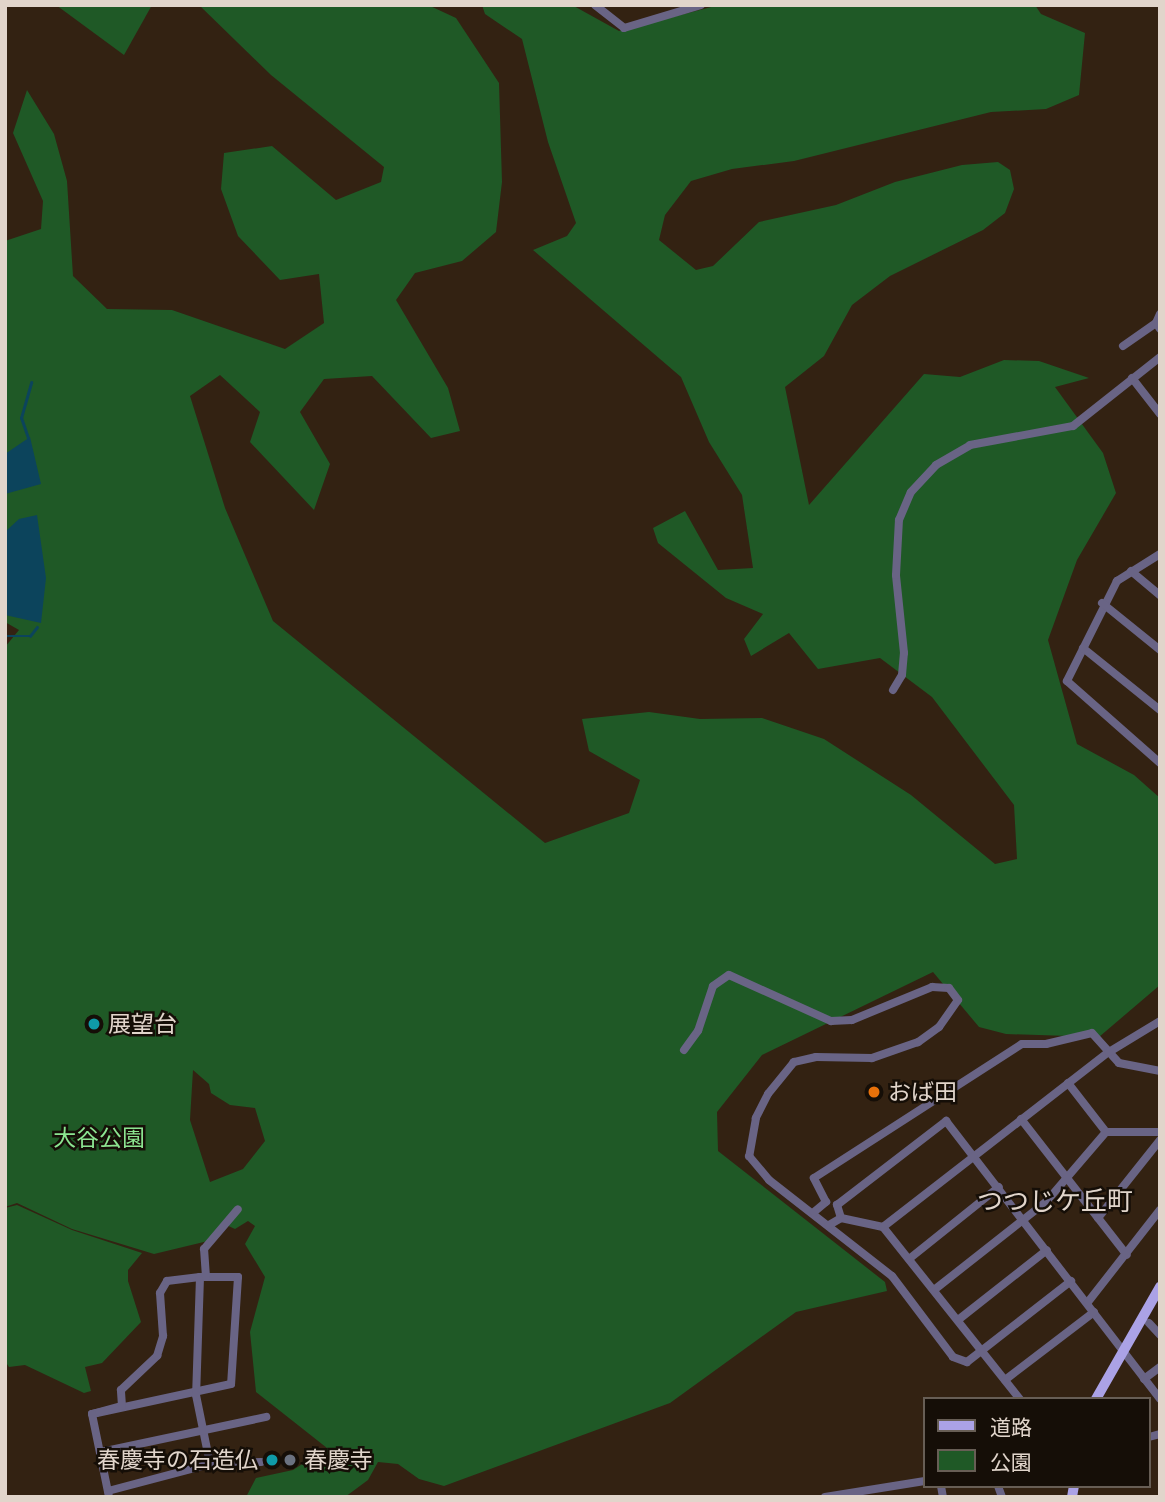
<!DOCTYPE html>
<meta charset="utf-8">
<style>
body{margin:0}
#map{position:relative;width:1165px;height:1502px;overflow:hidden;background:#332212;font-family:"Space Grotesk","Noto Sans JP",sans-serif}
div>[style]{position:absolute}
.green>*{inset:0;background:#1f5926}
.water>*{inset:0;background:#0c445c}
.stream>*{height:2.5px;margin:-1.25px;padding:0 1.25px;transform-origin:1.25px;border-radius:1.25px;background:#0c445c}
.minor>*{height:8px;margin:-4px;padding:0 4px;transform-origin:4px;border-radius:4px;background:#696485}
.major>*{height:10px;margin:-5px;padding:0 5px;transform-origin:5px;border-radius:5px;background:#aba2e6}
.dots>*{width:19px;height:19px;translate:-50% -50%;box-sizing:border-box;border:4px solid #150e07;border-radius:50%}
span{translate:-50% -50%;white-space:nowrap;text-align:center;line-height:1.15;-webkit-text-stroke:5px #150e07;paint-order:stroke}
.poi-label{font-size:23px;color:#e1d5cb}
.left{translate:0 -50%;text-align:left}
.right{translate:-100% -50%;text-align:right}
.park-label{font-size:23px;color:#8ce591}
.quarter-label{font-size:26px;color:#e1d5cb}
.frame{position:absolute;inset:0;border:7px solid #e1d5cb;pointer-events:none}
.legend{position:absolute;left:923px;top:1397px;width:228px;height:91px;box-sizing:border-box;background:#150e07;border:2px solid #675e55;margin:0;padding:9px 12px;list-style:none;font-size:21px;color:#e1d5cb}
.legend li{display:flex;align-items:center;gap:14px;height:35px}
.legend b{width:35px;border:2px solid #675e55}
</style>
<div id="map">
<div class="green">
<i style="clip-path:polygon(56px 5px,152px 5px,124px 55px)"></i>
<i style="clip-path:polygon(evenodd,199px 5px,428px 5px,456px 18px,499px 83px,502px 182px,496px 232px,462px 261px,415px 273px,396px 300px,448px 388px,460px 431px,431px 438px,372px 376px,324px 379px,300px 412px,330px 464px,314px 510px,250px 442px,260px 412px,220px 375px,190px 396px,225px 508px,273px 621px,545px 843px,629px 813px,640px 780px,589px 751px,582px 719px,649px 712px,700px 719px,762px 718px,824px 739px,911px 795px,995px 864px,1017px 859px,1014px 805px,932px 697px,880px 658px,818px 669px,789px 633px,751px 656px,744px 639px,763px 614px,726px 598px,658px 543px,653px 528px,685px 511px,718px 570px,753px 568px,742px 495px,709px 442px,681px 377px,533px 250px,567px 236px,576px 223px,548px 142px,522px 39px,485px 14px,482px 5px,572px 5px,619px 31px,719px 5px,1035px 5px,1041px 14px,1085px 33px,1079px 95px,1046px 109px,991px 112px,794px 161px,732px 169px,691px 181px,665px 215px,659px 240px,696px 270px,713px 266px,759px 222px,836px 205px,895px 182px,962px 165px,998px 162px,1010px 170px,1014px 189px,1005px 213px,983px 230px,890px 276px,852px 305px,824px 356px,785px 387px,809px 505px,924px 374px,960px 377px,1004px 360px,1039px 361px,1089px 378px,1055px 387px,1103px 453px,1116px 493px,1077px 560px,1048px 640px,1077px 744px,1134px 775px,1160px 798px,1160px 985px,1099px 1037px,1006px 1034px,979px 1027px,933px 972px,762px 1055px,717px 1112px,718px 1151px,885px 1282px,887px 1291px,796px 1312px,670px 1403px,444px 1486px,419px 1479px,398px 1464px,378px 1462px,368px 1480px,345px 1497px,246px 1497px,256px 1478px,293px 1470px,327px 1448px,256px 1392px,250px 1332px,265px 1277px,245px 1244px,255px 1226px,248px 1221px,235px 1229px,224px 1224px,208px 1241px,154px 1254px,72px 1229px,17px 1203px,5px 1207px,5px 647px,19px 630px,5px 622px,5px 241px,41px 229px,43px 201px,13px 133px,27px 90px,54px 134px,67px 181px,73px 276px,107px 309px,172px 310px,285px 349px,324px 323px,319px 274px,280px 280px,238px 236px,221px 189px,224px 153px,272px 146px,336px 200px,381px 182px,384px 167px,271px 75px,199px 5px,193px 1070px,209px 1084px,211px 1093px,230px 1105px,255px 1108px,265px 1141px,243px 1169px,210px 1182px,190px 1120px,193px 1070px)"></i>
<i style="clip-path:polygon(17px 1205px,72px 1230px,142px 1253px,128px 1270px,128px 1281px,141px 1322px,102px 1363px,85px 1367px,91px 1391px,84px 1393px,25px 1365px,9px 1367px,5px 1361px,5px 1208px)"></i>
</div>
<div class="water">
<i style="clip-path:polygon(30px 437px,41px 484px,5px 494px,5px 454px)"></i>
<i style="clip-path:polygon(37px 515px,46px 578px,41px 623px,5px 615px,5px 532px,19px 519px)"></i>
</div>
<div class="stream">
<i style="left:28px;top:438px;width:21px;rotate:-109deg"></i>
<i style="left:21px;top:418px;width:37px;rotate:-74deg"></i>
<i style="left:5px;top:636px;width:25px"></i>
<i style="left:30px;top:636px;width:11px;rotate:-52deg"></i>
</div>
<div class="minor">
<i style="left:595px;top:5px;width:37px;rotate:38deg"></i>
<i style="left:624px;top:28px;width:80px;rotate:-16.6deg"></i>
<i style="left:1160px;top:314px;width:10px;rotate:114deg"></i>
<i style="left:1156px;top:323px;width:7px;rotate:56deg"></i>
<i style="left:1123px;top:346px;width:40px;rotate:-34.9deg"></i>
<i style="left:1132px;top:378px;width:46px;rotate:52.1deg"></i>
<i style="left:1160px;top:554px;width:51px;rotate:147.9deg"></i>
<i style="left:1117px;top:581px;width:112px;rotate:116.6deg"></i>
<i style="left:1067px;top:681px;width:124px;rotate:41.4deg"></i>
<i style="left:1131px;top:571px;width:38px;rotate:40deg"></i>
<i style="left:1102px;top:603px;width:75px;rotate:39deg"></i>
<i style="left:1083px;top:648px;width:99px;rotate:38.8deg"></i>
<i style="left:893px;top:690px;width:17px;rotate:-59deg"></i>
<i style="left:902px;top:675px;width:22px;rotate:-85deg"></i>
<i style="left:904px;top:653px;width:78px;rotate:-95.9deg"></i>
<i style="left:896px;top:575px;width:55px;rotate:-86.9deg"></i>
<i style="left:899px;top:520px;width:30px;rotate:-67deg"></i>
<i style="left:911px;top:492px;width:37px;rotate:-47deg"></i>
<i style="left:936px;top:465px;width:39px;rotate:-30deg"></i>
<i style="left:970px;top:445px;width:105px;rotate:-10.5deg"></i>
<i style="left:1073px;top:426px;width:111px;rotate:-38.4deg"></i>
<i style="left:684px;top:1050px;width:24px;rotate:-54deg"></i>
<i style="left:698px;top:1031px;width:47px;rotate:-71.6deg"></i>
<i style="left:713px;top:986px;width:19px;rotate:-35deg"></i>
<i style="left:729px;top:975px;width:112px;rotate:24.3deg"></i>
<i style="left:831px;top:1021px;width:21px;rotate:-3deg"></i>
<i style="left:852px;top:1020px;width:87px;rotate:-22.4deg"></i>
<i style="left:932px;top:987px;width:17px;rotate:3deg"></i>
<i style="left:949px;top:988px;width:15px;rotate:53deg"></i>
<i style="left:958px;top:1000px;width:33px;rotate:125deg"></i>
<i style="left:939px;top:1027px;width:26px;rotate:144deg"></i>
<i style="left:918px;top:1042px;width:49px;rotate:160.8deg"></i>
<i style="left:872px;top:1058px;width:56px;rotate:-179deg"></i>
<i style="left:816px;top:1057px;width:23px;rotate:167deg"></i>
<i style="left:794px;top:1062px;width:41px;rotate:129.1deg"></i>
<i style="left:768px;top:1094px;width:27px;rotate:117deg"></i>
<i style="left:756px;top:1118px;width:39px;rotate:100deg"></i>
<i style="left:749px;top:1156px;width:31px;rotate:50deg"></i>
<i style="left:769px;top:1180px;width:156px;rotate:38deg"></i>
<i style="left:892px;top:1276px;width:101px;rotate:53deg"></i>
<i style="left:953px;top:1357px;width:15px;rotate:20deg"></i>
<i style="left:967px;top:1362px;width:132px;rotate:-37.9deg"></i>
<i style="left:1068px;top:1083px;width:62px;rotate:52.2deg"></i>
<i style="left:1021px;top:1119px;width:172px;rotate:52.1deg"></i>
<i style="left:1106px;top:1132px;width:54px"></i>
<i style="left:814px;top:1212px;width:16px;rotate:-40deg"></i>
<i style="left:826px;top:1202px;width:27px;rotate:-117deg"></i>
<i style="left:814px;top:1178px;width:247px;rotate:-32.8deg"></i>
<i style="left:1022px;top:1044px;width:24px"></i>
<i style="left:1046px;top:1044px;width:47px;rotate:-13.4deg"></i>
<i style="left:1092px;top:1033px;width:40px;rotate:48deg"></i>
<i style="left:1119px;top:1063px;width:42px;rotate:11deg"></i>
<i style="left:841px;top:1218px;width:14px;rotate:-107deg"></i>
<i style="left:837px;top:1205px;width:138px;rotate:-37.6deg"></i>
<i style="left:946px;top:1121px;width:351px;rotate:52.4deg"></i>
<i style="left:1098px;top:1218px;width:100px;rotate:-51.5deg"></i>
<i style="left:829px;top:1225px;width:14px;rotate:-30deg"></i>
<i style="left:841px;top:1218px;width:43px;rotate:12.1deg"></i>
<i style="left:883px;top:1227px;width:220px;rotate:51.5deg"></i>
<i style="left:883px;top:1227px;width:286px;rotate:-37.8deg"></i>
<i style="left:1109px;top:1052px;width:60px;rotate:-31.3deg"></i>
<i style="left:909px;top:1259px;width:115px;rotate:-38.7deg"></i>
<i style="left:200px;top:1277px;width:38px"></i>
<i style="left:238px;top:1277px;width:107px;rotate:93.7deg"></i>
<i style="left:231px;top:1384px;width:142px;rotate:167.8deg"></i>
<i style="left:92px;top:1414px;width:31px;rotate:-15deg"></i>
<i style="left:122px;top:1406px;width:16px;rotate:-94deg"></i>
<i style="left:121px;top:1390px;width:50px;rotate:-43.4deg"></i>
<i style="left:157px;top:1356px;width:21px;rotate:-73deg"></i>
<i style="left:163px;top:1336px;width:43px;rotate:-94deg"></i>
<i style="left:160px;top:1293px;width:14px;rotate:-60deg"></i>
<i style="left:167px;top:1281px;width:33px;rotate:-7deg"></i>
<i style="left:200px;top:1277px;width:118px;rotate:91.9deg"></i>
<i style="left:196px;top:1395px;width:70px;rotate:78.5deg"></i>
<i style="left:206px;top:1277px;width:28px;rotate:-94deg"></i>
<i style="left:204px;top:1249px;width:52px;rotate:-49.6deg"></i>
<i style="left:934px;top:1290px;width:142px;rotate:-38.2deg"></i>
<i style="left:1046px;top:1202px;width:92px;rotate:-49.4deg"></i>
<i style="left:1088px;top:1302px;width:117px;rotate:-52deg"></i>
<i style="left:958px;top:1320px;width:113px;rotate:-38.2deg"></i>
<i style="left:1149px;top:1323px;width:16px;rotate:47deg"></i>
<i style="left:1144px;top:1379px;width:20px;rotate:-37deg"></i>
<i style="left:1005px;top:1380px;width:112px;rotate:-37.4deg"></i>
<i style="left:92px;top:1414px;width:85px;rotate:78.4deg"></i>
<i style="left:1149px;top:1437px;width:11px;rotate:-15deg"></i>
<i style="left:101px;top:1452px;width:169px;rotate:-12deg"></i>
<i style="left:941px;top:1486px;width:11px;rotate:80deg"></i>
<i style="left:998px;top:1486px;width:12px;rotate:70deg"></i>
<i style="left:108px;top:1491px;width:106px;rotate:-14.8deg"></i>
<i style="left:210px;top:1464px;width:51px;rotate:-2.2deg"></i>
<i style="left:825px;top:1497px;width:101px;rotate:-9.1deg"></i>
</div>
<div class="major">
<i style="left:1096px;top:1399px;width:129px;rotate:-60.3deg"></i>
<i style="left:1072px;top:1497px;width:11px;rotate:-80deg"></i>
</div>
<div class="dots">
<i style="left:94px;top:1024px;background:#0f9aa8"></i>
<i style="left:874px;top:1092px;background:#e8710a"></i>
<i style="left:272px;top:1460px;background:#0f9aa8"></i>
<i style="left:290px;top:1460px;background:#6b7280"></i>
</div>
<div class="poi-label">
<span class="left" style="left:108px;top:1024px">展望台</span>
<span class="left" style="left:888px;top:1092px">おば田</span>
<span class="right" style="left:258px;top:1460px">春慶寺の石造仏</span>
<span class="left" style="left:304px;top:1460px">春慶寺</span>
</div>
<div class="park-label">
<span style="left:99px;top:1138px">大谷公園</span>
</div>
<div class="quarter-label">
<span style="left:1055px;top:1202px">つつじケ丘町</span>
</div>
<div class="frame"></div>
<ul class="legend">
<li><b style="height:9px;background:#aba2e6"></b>道路</li>
<li><b style="height:19px;background:#1f5926"></b>公園</li>
</ul>
</div>
